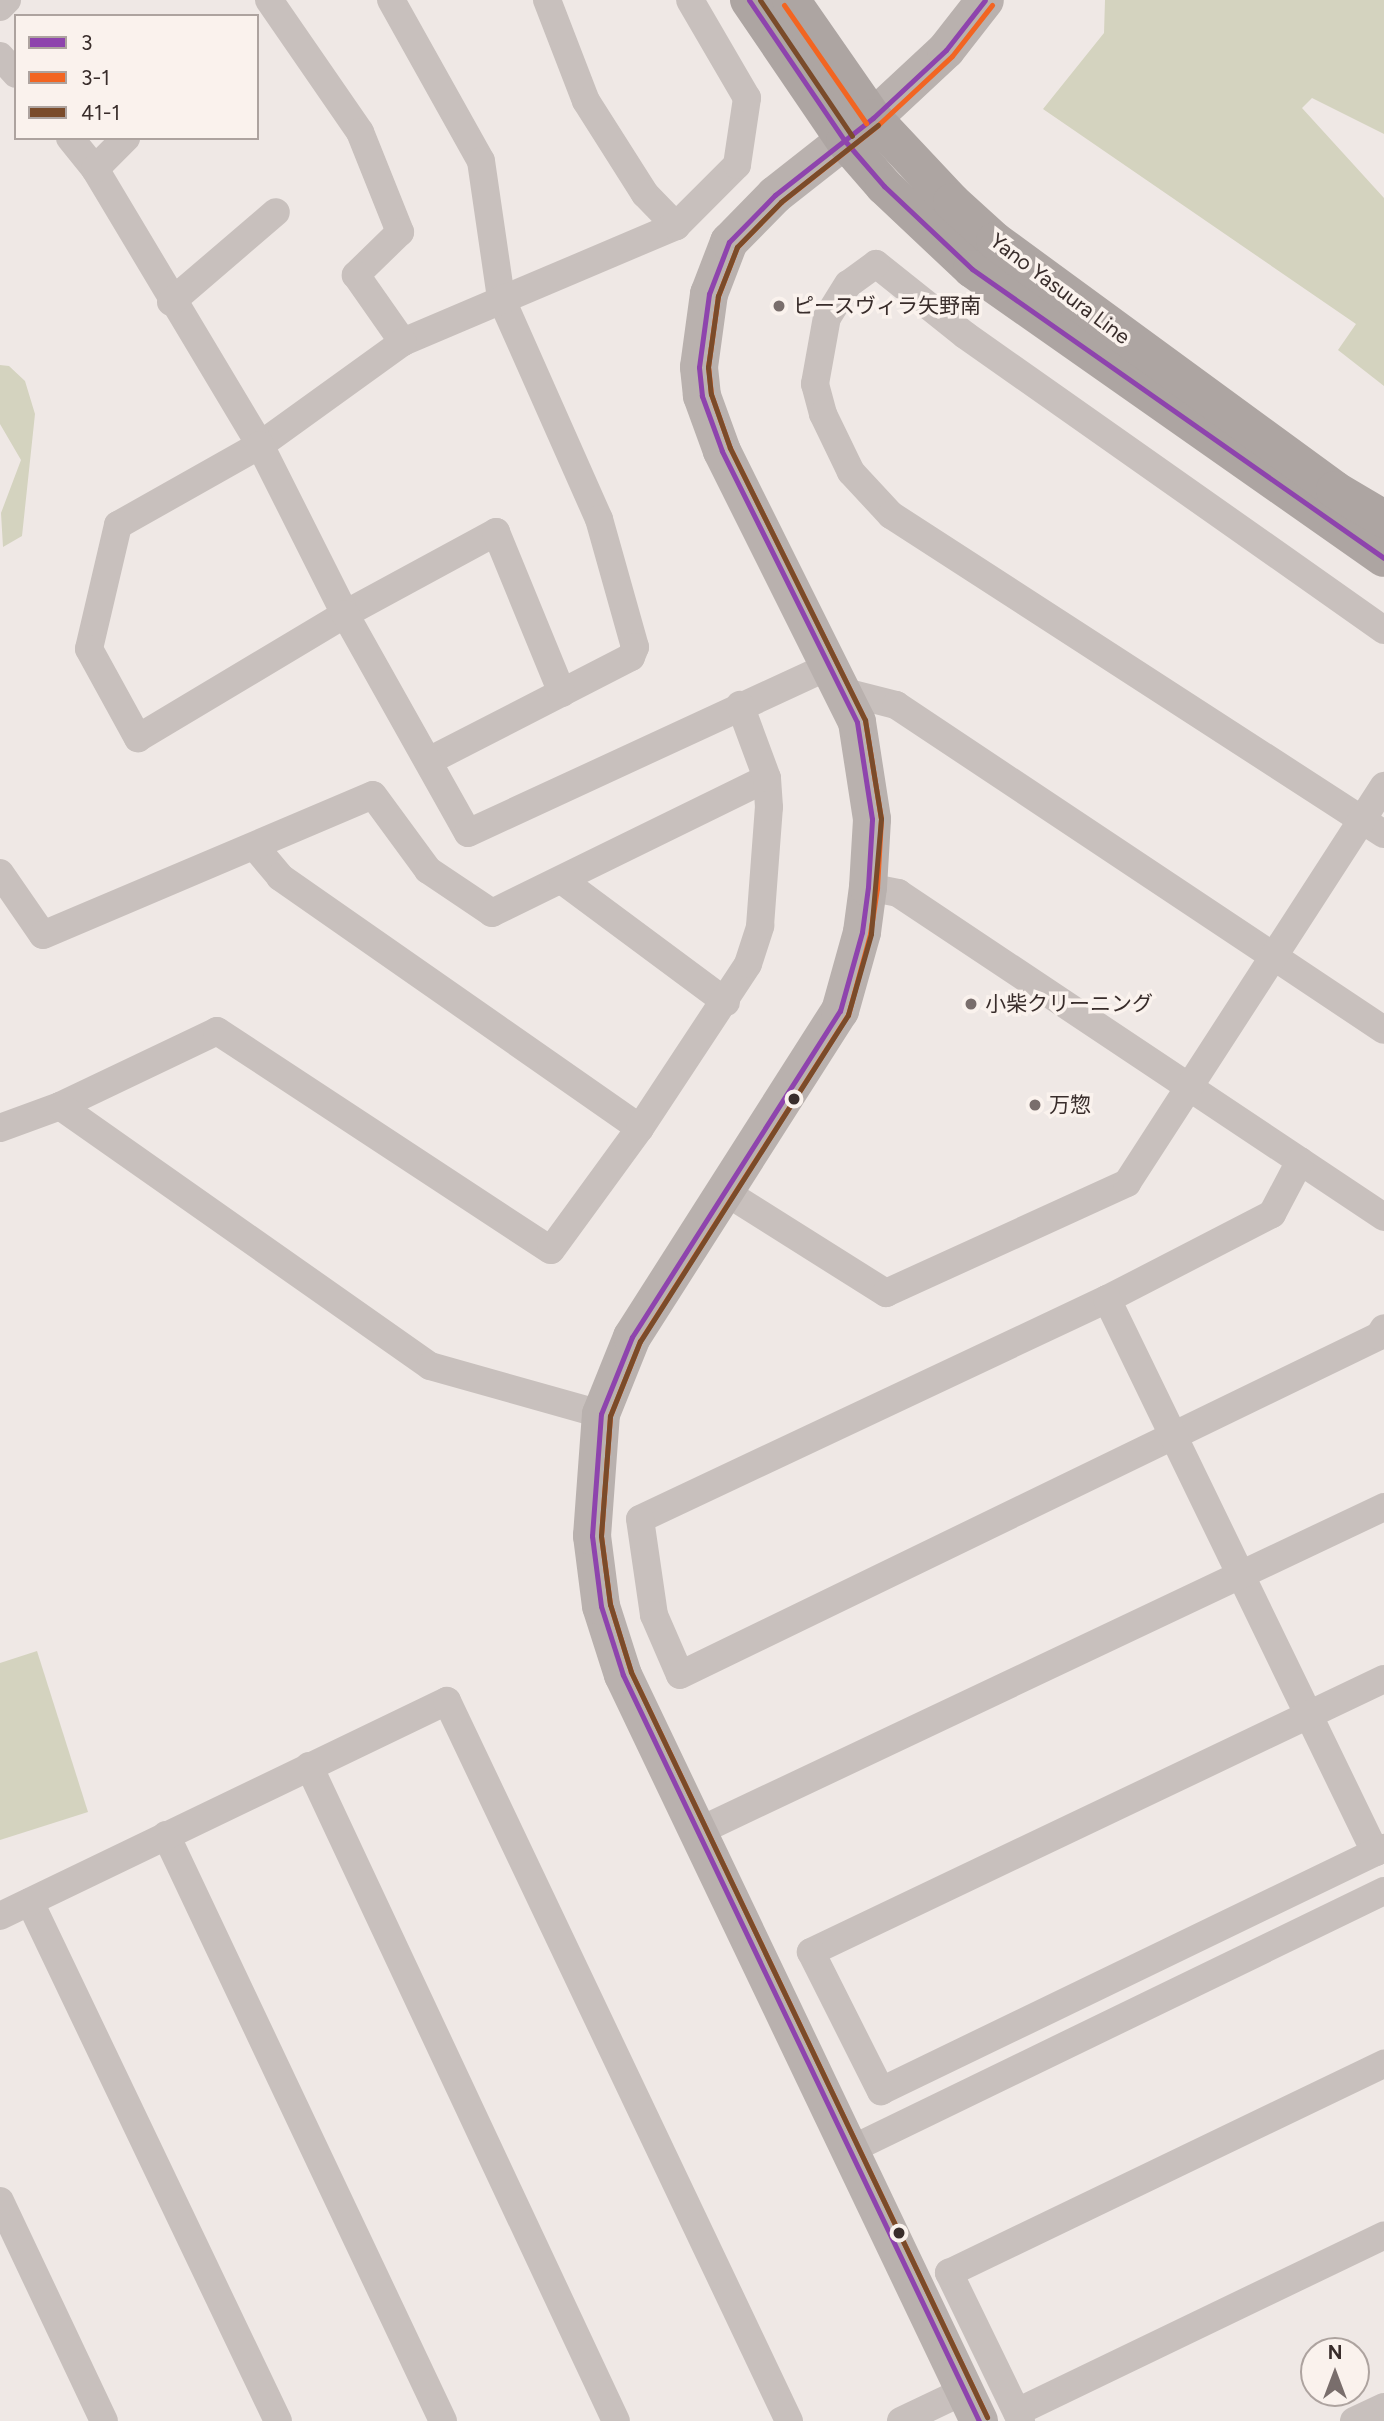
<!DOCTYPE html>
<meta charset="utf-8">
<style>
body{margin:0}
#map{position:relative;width:1384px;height:2421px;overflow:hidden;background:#efe8e5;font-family:Figtree,"Noto Sans JP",sans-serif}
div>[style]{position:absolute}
.green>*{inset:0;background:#d4d3bf}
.street>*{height:28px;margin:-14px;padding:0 14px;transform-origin:14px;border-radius:14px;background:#c8c0bd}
.secondary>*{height:38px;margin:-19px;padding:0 19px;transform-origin:19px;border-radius:19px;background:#b9b1ae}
.primary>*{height:38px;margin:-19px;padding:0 19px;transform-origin:19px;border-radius:19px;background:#ada5a2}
.bus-1>*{height:5px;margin:-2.5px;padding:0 2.5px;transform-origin:2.5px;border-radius:2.5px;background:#8e44ad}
.bus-2>*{height:5px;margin:-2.5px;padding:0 2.5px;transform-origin:2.5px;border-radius:2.5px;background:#f26522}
.bus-3>*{height:5px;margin:-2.5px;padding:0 2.5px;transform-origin:2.5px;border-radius:2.5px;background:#7a4b2a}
.dots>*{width:19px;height:19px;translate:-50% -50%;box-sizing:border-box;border:4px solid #faf2ed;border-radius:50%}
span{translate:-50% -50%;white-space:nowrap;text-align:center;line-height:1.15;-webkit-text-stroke:7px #faf2ed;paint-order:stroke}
.street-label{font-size:21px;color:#392d2b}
.poi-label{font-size:21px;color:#392d2b}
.left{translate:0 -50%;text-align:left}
.legend{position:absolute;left:14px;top:14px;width:245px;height:126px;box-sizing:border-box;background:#faf2ed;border:2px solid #ada39f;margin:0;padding:9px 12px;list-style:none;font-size:21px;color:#392d2b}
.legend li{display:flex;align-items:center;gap:14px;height:35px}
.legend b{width:35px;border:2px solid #ada39f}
.north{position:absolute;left:1300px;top:2337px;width:70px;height:70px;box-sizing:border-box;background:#faf2ed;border:2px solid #ada39f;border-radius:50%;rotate:0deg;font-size:19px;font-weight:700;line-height:28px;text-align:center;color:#392d2b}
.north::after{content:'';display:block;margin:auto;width:24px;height:32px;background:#796e6c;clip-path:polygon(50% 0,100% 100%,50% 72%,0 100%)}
</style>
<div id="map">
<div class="green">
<i style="clip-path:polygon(1105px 0,1384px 0,1384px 134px,1312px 98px,1302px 108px,1384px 198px,1384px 386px,1338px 350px,1356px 324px,1043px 109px,1104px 33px)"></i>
<i style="clip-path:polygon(0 365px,9px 366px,25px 381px,35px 414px,22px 536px,3px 547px,1px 513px,21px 460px,0 424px)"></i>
<i style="clip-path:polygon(37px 1651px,88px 1812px,0 1840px,0 1663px)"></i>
</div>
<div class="street">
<i style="left:269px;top:0;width:160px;rotate:55.4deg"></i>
<i style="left:360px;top:132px;width:108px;rotate:68.2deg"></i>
<i style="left:400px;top:232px;width:62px;rotate:135.7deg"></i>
<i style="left:356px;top:275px;width:82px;rotate:55deg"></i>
<i style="left:391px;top:0;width:184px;rotate:60.8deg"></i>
<i style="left:481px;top:161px;width:138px;rotate:81.7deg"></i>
<i style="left:501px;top:298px;width:242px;rotate:66.1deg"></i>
<i style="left:599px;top:519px;width:133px;rotate:74.3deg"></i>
<i style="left:635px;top:647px;width:11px;rotate:112deg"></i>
<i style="left:631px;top:657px;width:227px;rotate:152.8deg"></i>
<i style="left:547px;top:0;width:108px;rotate:68.9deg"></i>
<i style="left:586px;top:101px;width:110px;rotate:57.6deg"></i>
<i style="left:645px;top:194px;width:45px;rotate:45.9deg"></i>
<i style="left:676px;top:226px;width:297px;rotate:157deg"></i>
<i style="left:403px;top:342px;width:176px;rotate:144.2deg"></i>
<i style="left:260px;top:445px;width:163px;rotate:150.6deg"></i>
<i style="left:118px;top:525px;width:127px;rotate:103.2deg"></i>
<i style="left:89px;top:649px;width:102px;rotate:61.2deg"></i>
<i style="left:138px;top:738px;width:241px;rotate:-30.9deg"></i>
<i style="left:345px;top:614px;width:172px;rotate:-28.5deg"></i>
<i style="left:496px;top:532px;width:174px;rotate:67.7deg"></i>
<i style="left:0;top:7px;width:10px;rotate:-45deg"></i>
<i style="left:0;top:56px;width:24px;rotate:48deg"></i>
<i style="left:70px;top:138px;width:40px;rotate:51deg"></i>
<i style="left:95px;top:169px;width:322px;rotate:59.1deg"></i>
<i style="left:260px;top:445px;width:189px;rotate:63.3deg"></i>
<i style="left:345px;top:614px;width:251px;rotate:60.7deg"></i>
<i style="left:468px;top:833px;width:399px;rotate:-24.8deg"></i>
<i style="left:95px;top:169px;width:44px;rotate:-45deg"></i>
<i style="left:676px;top:226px;width:86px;rotate:-45deg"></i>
<i style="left:737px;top:165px;width:68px;rotate:-81.5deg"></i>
<i style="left:747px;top:98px;width:113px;rotate:-120.2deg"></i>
<i style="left:171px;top:302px;width:138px;rotate:-40.6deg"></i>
<i style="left:1384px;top:630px;width:512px;rotate:-144.85deg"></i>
<i style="left:965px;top:335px;width:114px;rotate:-141.4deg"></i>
<i style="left:876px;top:264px;width:34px;rotate:144deg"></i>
<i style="left:848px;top:284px;width:39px;rotate:122deg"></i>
<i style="left:827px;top:317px;width:68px;rotate:100.2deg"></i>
<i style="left:815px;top:384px;width:31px;rotate:75deg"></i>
<i style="left:823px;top:414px;width:64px;rotate:64.2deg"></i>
<i style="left:851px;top:472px;width:59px;rotate:47.1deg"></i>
<i style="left:891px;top:515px;width:587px;rotate:32.91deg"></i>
<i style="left:845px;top:692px;width:53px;rotate:14.3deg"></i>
<i style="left:896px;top:705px;width:586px;rotate:33.66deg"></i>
<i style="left:256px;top:848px;width:38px;rotate:50deg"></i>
<i style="left:280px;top:877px;width:439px;rotate:34.9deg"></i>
<i style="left:0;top:873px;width:75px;rotate:55.3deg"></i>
<i style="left:43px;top:935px;width:358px;rotate:-23deg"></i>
<i style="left:373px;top:795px;width:93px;rotate:53.7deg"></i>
<i style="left:428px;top:870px;width:77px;rotate:33.9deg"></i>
<i style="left:492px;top:913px;width:306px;rotate:-26.1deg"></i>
<i style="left:563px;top:881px;width:203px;rotate:36.6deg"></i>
<i style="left:868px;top:887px;width:31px;rotate:11deg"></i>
<i style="left:898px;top:893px;width:584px;rotate:33.69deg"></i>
<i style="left:60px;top:1106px;width:174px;rotate:-25.5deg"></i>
<i style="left:217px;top:1031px;width:399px;rotate:33.3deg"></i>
<i style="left:551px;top:1250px;width:151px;rotate:-53.9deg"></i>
<i style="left:640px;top:1128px;width:196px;rotate:-56.6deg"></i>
<i style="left:748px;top:964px;width:40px;rotate:-72deg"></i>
<i style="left:760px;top:926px;width:119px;rotate:-85.7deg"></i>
<i style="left:769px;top:807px;width:29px;rotate:-94deg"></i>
<i style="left:767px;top:778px;width:78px;rotate:-110.3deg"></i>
<i style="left:0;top:1128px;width:64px;rotate:-20.1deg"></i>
<i style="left:60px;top:1106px;width:452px;rotate:35.1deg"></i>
<i style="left:430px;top:1366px;width:178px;rotate:15.7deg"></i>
<i style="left:1300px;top:1161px;width:60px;rotate:117.8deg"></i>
<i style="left:1272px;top:1214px;width:186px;rotate:152.7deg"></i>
<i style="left:1107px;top:1299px;width:516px;rotate:154.78deg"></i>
<i style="left:640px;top:1519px;width:97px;rotate:81.7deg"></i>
<i style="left:654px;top:1615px;width:65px;rotate:66.6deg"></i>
<i style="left:680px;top:1675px;width:777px;rotate:-25.87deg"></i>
<i style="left:1379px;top:1336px;width:9px;rotate:-58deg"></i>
<i style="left:727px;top:1193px;width:188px;rotate:32.2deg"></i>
<i style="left:886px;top:1293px;width:265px;rotate:-24.5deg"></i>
<i style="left:1127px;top:1183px;width:473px;rotate:-57.1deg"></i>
<i style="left:1107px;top:1299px;width:615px;rotate:64.14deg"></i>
<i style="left:1384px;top:1679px;width:635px;rotate:154.53deg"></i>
<i style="left:811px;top:1952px;width:156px;rotate:63.3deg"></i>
<i style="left:881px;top:2091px;width:559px;rotate:-25.79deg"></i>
<i style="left:309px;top:1766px;width:723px;rotate:64.89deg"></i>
<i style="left:695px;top:1833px;width:762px;rotate:-25.32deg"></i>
<i style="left:166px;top:1835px;width:648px;rotate:64.7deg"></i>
<i style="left:30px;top:1902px;width:575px;rotate:64.46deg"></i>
<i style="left:0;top:1916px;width:496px;rotate:-25.7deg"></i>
<i style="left:447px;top:1701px;width:797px;rotate:64.59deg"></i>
<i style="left:852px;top:2149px;width:591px;rotate:-25.87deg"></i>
<i style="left:0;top:2201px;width:243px;rotate:64.7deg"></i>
<i style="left:1017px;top:2412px;width:407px;rotate:-25.7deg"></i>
<i style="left:901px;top:2421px;width:70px;rotate:-25.5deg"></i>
<i style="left:1021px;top:2421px;width:165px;rotate:-115.9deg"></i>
<i style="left:949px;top:2273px;width:483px;rotate:-25.7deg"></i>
<i style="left:1354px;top:2421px;width:33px;rotate:-25deg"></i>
</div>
<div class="secondary">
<i style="left:979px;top:2421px;width:827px;rotate:-115.51deg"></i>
<i style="left:623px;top:1675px;width:72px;rotate:-107.7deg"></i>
<i style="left:601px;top:1606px;width:71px;rotate:-97.3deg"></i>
<i style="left:592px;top:1536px;width:122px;rotate:-85.8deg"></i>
<i style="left:601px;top:1414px;width:83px;rotate:-68.1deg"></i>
<i style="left:632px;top:1337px;width:387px;rotate:-57.5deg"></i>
<i style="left:840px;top:1011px;width:82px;rotate:-74.4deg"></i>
<i style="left:862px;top:932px;width:45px;rotate:-82.4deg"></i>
<i style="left:868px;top:887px;width:68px;rotate:-86.6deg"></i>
<i style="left:872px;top:819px;width:98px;rotate:-98.8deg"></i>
<i style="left:857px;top:722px;width:303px;rotate:-116.5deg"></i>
<i style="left:722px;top:451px;width:59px;rotate:-110deg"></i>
<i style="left:702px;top:396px;width:29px;rotate:-96deg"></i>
<i style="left:699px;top:367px;width:74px;rotate:-82.2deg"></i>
<i style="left:709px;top:294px;width:56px;rotate:-69deg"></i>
<i style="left:729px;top:242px;width:66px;rotate:-45.6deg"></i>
<i style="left:775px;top:195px;width:125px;rotate:-38.2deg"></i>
<i style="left:873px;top:118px;width:100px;rotate:-43deg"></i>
<i style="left:946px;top:50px;width:63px;rotate:-52deg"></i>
</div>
<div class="primary">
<i style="left:749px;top:0;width:171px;rotate:55.8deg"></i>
<i style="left:845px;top:141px;width:60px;rotate:49.1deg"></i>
<i style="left:884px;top:186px;width:121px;rotate:43.3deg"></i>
<i style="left:972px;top:269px;width:503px;rotate:35.05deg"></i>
<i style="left:791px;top:0;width:144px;rotate:55.2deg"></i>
<i style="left:873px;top:118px;width:115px;rotate:46.8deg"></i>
<i style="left:952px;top:202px;width:58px;rotate:42.2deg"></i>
<i style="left:995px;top:241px;width:421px;rotate:36.2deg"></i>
<i style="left:1335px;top:490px;width:57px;rotate:30.6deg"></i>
</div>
<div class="bus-1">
<i style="left:749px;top:0;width:171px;rotate:55.8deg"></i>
<i style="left:845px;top:141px;width:60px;rotate:49.1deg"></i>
<i style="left:884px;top:186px;width:121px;rotate:43.3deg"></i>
<i style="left:972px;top:269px;width:503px;rotate:35.05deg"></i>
<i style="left:979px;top:2421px;width:827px;rotate:-115.51deg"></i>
<i style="left:623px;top:1675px;width:72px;rotate:-107.7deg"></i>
<i style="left:601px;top:1606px;width:71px;rotate:-97.3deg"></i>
<i style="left:592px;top:1536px;width:122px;rotate:-85.8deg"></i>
<i style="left:601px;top:1414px;width:83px;rotate:-68.1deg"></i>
<i style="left:632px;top:1337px;width:387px;rotate:-57.5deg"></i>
<i style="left:840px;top:1011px;width:82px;rotate:-74.4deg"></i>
<i style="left:862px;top:932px;width:45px;rotate:-82.4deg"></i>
<i style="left:868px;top:887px;width:68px;rotate:-86.6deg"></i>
<i style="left:872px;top:819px;width:98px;rotate:-98.8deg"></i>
<i style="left:857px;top:722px;width:303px;rotate:-116.5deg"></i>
<i style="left:722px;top:451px;width:59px;rotate:-110deg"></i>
<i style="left:702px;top:396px;width:29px;rotate:-96deg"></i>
<i style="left:699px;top:367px;width:74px;rotate:-82.2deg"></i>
<i style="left:709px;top:294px;width:56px;rotate:-69deg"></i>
<i style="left:729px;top:242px;width:66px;rotate:-45.6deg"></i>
<i style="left:775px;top:195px;width:125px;rotate:-38.2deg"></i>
<i style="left:873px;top:118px;width:100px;rotate:-43deg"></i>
<i style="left:946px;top:50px;width:63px;rotate:-52deg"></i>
</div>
<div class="bus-2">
<i style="left:784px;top:5px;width:144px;rotate:55.2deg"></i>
<i style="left:987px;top:2417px;width:826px;rotate:-115.54deg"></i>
<i style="left:631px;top:1672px;width:71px;rotate:-107.2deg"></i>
<i style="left:610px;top:1604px;width:69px;rotate:-97.5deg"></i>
<i style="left:601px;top:1536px;width:120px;rotate:-85.7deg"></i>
<i style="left:610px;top:1416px;width:81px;rotate:-68.2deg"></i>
<i style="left:640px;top:1341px;width:387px;rotate:-57.5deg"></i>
<i style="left:848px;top:1015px;width:84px;rotate:-74.8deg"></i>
<i style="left:870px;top:934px;width:47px;rotate:-81.3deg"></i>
<i style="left:877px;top:888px;width:69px;rotate:-86.7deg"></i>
<i style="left:881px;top:819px;width:100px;rotate:-99.2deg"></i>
<i style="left:865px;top:720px;width:304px;rotate:-116.4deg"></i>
<i style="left:730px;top:448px;width:57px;rotate:-109.4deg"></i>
<i style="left:711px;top:394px;width:27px;rotate:-96deg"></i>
<i style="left:708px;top:367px;width:72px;rotate:-82deg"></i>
<i style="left:718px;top:296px;width:53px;rotate:-68.8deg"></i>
<i style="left:737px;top:247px;width:63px;rotate:-45.6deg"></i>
<i style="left:781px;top:202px;width:124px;rotate:-38.4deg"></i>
<i style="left:878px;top:125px;width:101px;rotate:-43deg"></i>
<i style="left:952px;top:56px;width:65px;rotate:-51.9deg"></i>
</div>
<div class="bus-3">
<i style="left:760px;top:0;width:164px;rotate:55.9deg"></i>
<i style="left:878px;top:125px;width:124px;rotate:141.6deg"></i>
<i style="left:781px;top:202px;width:63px;rotate:134.4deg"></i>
<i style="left:737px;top:247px;width:53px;rotate:111.2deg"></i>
<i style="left:718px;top:296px;width:72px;rotate:98deg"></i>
<i style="left:708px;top:367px;width:27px;rotate:84deg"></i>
<i style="left:711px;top:394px;width:57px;rotate:70.6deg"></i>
<i style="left:730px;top:448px;width:304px;rotate:63.6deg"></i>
<i style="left:865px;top:720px;width:100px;rotate:80.8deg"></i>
<i style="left:881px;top:819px;width:115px;rotate:95deg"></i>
<i style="left:871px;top:934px;width:84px;rotate:105.9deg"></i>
<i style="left:848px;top:1015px;width:387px;rotate:122.5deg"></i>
<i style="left:640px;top:1341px;width:81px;rotate:111.8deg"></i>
<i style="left:610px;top:1416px;width:120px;rotate:94.3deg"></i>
<i style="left:601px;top:1536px;width:69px;rotate:82.5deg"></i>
<i style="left:610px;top:1604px;width:71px;rotate:72.8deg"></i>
<i style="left:631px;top:1672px;width:826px;rotate:64.46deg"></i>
</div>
<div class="dots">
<i style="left:779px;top:306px;background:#796e6c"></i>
<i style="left:971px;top:1004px;background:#796e6c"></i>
<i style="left:794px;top:1099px;background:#392d2b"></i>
<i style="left:1035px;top:1105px;background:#796e6c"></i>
<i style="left:899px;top:2233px;background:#392d2b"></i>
</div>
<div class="street-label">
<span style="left:1060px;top:289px;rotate:37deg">Yano Yasuura Line</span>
</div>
<div class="poi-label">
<span class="left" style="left:793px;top:306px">ピースヴィラ矢野南</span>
<span class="left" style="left:985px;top:1004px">小柴クリーニング</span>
<span class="left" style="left:1049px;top:1105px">万惣</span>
</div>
<ul class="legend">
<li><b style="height:9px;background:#8e44ad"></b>3</li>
<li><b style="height:9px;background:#f26522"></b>3-1</li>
<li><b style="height:9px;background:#7a4b2a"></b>41-1</li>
</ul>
<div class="north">N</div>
</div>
